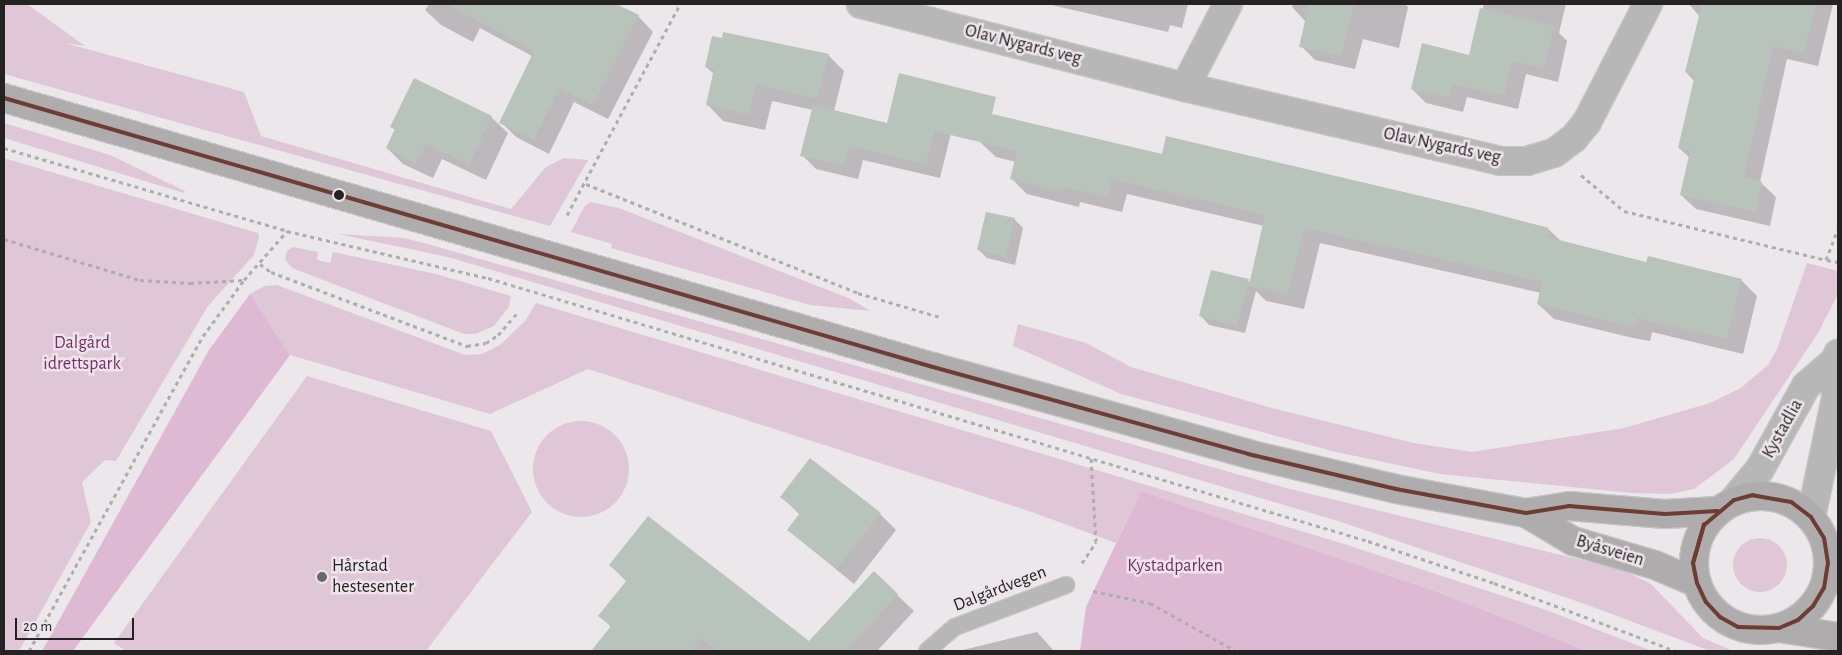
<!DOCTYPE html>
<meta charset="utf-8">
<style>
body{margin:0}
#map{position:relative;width:1842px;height:655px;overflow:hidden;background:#ece7ea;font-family:"Alegreya Sans",sans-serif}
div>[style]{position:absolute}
.green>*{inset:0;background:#dfc7d8}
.round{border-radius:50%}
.forest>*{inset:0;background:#deb9d4}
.shadow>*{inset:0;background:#0003}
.building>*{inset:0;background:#b8c3bb}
.path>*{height:3px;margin-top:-1.5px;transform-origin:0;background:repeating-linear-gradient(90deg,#b0adae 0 4px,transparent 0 8px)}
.roads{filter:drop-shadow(1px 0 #c7c4c6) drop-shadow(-1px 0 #c7c4c6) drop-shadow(0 1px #c7c4c6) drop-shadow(0 -1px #c7c4c6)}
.service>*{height:16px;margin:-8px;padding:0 8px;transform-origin:8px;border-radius:8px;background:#b8b7b8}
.minor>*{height:28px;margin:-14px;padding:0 14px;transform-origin:14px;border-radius:14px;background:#b8b7b8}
.tertiary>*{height:28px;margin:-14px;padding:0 14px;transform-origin:14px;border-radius:14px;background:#b8b7b8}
.secondary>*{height:28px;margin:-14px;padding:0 14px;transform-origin:14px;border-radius:14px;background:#afacae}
.secondary>.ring{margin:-14px;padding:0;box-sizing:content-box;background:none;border:28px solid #afacae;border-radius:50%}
.bus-1>*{height:4px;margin:-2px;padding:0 2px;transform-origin:2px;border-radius:2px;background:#6e3c32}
.dots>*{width:14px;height:14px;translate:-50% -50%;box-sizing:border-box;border:2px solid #eee5eb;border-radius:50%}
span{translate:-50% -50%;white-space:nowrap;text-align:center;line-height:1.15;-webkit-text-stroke:5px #eee5eb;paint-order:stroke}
.street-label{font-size:18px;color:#252224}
.park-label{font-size:18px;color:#772e68}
.poi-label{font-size:18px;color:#252224}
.left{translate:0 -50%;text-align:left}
.frame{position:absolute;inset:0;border:5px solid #252224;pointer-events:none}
.scale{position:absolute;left:15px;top:618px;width:119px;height:22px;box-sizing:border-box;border:2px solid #252224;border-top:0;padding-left:6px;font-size:15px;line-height:18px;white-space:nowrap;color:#252224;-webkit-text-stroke:4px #eee5eb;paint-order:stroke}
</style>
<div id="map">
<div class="green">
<i style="clip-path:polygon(4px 4px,27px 4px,85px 46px,65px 43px,244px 92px,261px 136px,511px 209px,546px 167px,564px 158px,588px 160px,550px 226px,4px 74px)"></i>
<i style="clip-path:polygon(4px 123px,110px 155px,185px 191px,184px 193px,4px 138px)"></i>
<i style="clip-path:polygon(4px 158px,258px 233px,259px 237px,254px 255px,208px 306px,116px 461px,105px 460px,82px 482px,91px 522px,19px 651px,4px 651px)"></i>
<i style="clip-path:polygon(590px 202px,619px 208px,848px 298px,871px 311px,810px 305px,611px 248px,612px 244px,571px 232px,584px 207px)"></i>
<i style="clip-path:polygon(338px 234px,404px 238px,424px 243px,1286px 488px,1623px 570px,1651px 584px,1703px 638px,1733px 651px,1710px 651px,1582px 603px,1338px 521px,448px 257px)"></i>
<i style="clip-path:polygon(293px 247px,318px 252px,317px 260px,330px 263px,333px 252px,436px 274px,511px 296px,509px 307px,494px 326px,475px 334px,464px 334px,292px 268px,285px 260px,287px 251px)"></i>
<i style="clip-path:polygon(1807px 263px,1838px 271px,1838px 294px,1818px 333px,1734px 459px,1694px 489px,1670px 494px,1632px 493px,1440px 474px,1332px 451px,1121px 394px,1013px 346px,1018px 324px,1086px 343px,1131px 367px,1272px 408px,1414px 443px,1472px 452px,1624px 428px,1710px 403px,1741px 388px,1768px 365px,1777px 349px)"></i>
<i style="clip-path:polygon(277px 285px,465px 355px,482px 354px,500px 345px,525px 321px,536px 303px,1341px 543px,1549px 611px,1652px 651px,1588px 651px,1432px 590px,1141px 491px,1116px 543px,1029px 511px,588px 369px,490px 414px,290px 355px,250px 294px,265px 286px)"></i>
<i style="clip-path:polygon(307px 376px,491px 431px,532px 512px,426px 651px,126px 651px,114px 643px)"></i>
<i class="round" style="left:533px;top:421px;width:96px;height:96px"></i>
<i class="round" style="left:1733px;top:538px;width:54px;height:54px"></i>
</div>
<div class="forest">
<i style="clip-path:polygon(250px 294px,290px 355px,73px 651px,42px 651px,209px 350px)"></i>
<i style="clip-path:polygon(1141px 491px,1432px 590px,1588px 651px,1080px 651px,1086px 607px)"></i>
</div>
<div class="shadow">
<i style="clip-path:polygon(429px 4px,614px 4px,638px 16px,653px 32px,608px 119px,574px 102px,549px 154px,516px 137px,501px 122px,532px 56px,480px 28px,473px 42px,441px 25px,425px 10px)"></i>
<i style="clip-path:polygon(1047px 4px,1188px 4px,1182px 28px,1170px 25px,1168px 32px)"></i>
<i style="clip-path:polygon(1293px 4px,1405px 4px,1408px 7px,1399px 48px,1363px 39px,1355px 69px,1315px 60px,1301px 46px,1306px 22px,1292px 7px)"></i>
<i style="clip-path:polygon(1484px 4px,1566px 4px,1559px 33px,1567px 41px,1558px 82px,1526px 74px,1518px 109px,1467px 97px,1463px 112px,1426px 103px,1412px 89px,1470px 56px)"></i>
<i style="clip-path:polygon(1689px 4px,1833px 4px,1818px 66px,1787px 59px,1760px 182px,1776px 197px,1770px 226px,1696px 209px,1681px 195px,1690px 158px,1679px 148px,1694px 81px,1686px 72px,1700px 17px)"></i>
<i style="clip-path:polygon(828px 55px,844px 71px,834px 111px,888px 124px,954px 121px,940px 178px,863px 160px,858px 179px,816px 169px,802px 155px,813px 110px,772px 101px,765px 130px,723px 121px,707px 104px,714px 74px,706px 67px)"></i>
<i style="clip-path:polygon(491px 117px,508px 133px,486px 180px,442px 159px,433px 178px,403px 164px,387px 148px,395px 130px,392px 127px)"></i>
<i style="clip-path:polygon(980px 142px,1163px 156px,1548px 229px,1561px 241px,1647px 263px,1741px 280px,1757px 296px,1743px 354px,1652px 332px,1650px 341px,1633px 338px,1554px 319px,1538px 304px,1541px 293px,1320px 243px,1304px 309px,1266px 301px,1256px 291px,1245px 333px,1209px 325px,1201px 316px,1248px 281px,1251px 283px,1264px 226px,1127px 194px,1122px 212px,1080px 202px,1079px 207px,1027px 194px,1012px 179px,1016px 162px,996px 157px)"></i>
<i style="clip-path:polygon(1014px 219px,1023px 228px,1015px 265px,987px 258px,979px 250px)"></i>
<i style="clip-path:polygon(782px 497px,880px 514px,896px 530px,854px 584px,788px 530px,800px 515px)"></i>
<i style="clip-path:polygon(610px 565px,809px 642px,874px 573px,914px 611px,877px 651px,593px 651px,612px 628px,600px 616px,627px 582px)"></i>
<i style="clip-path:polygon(1037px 632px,1054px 651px,963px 651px,963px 650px)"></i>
</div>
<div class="building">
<i style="clip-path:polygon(446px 4px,616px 4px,639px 15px,593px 105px,559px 88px,534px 140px,499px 123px,534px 51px)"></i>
<i style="clip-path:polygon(1309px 4px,1355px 4px,1341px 56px,1299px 47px)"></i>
<i style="clip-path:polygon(1702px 4px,1816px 4px,1804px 53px,1773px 46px,1744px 177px,1762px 182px,1756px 212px,1680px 195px,1690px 151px,1678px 148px,1695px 75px,1685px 72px)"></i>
<i style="clip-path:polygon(1480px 8px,1554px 26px,1544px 68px,1512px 61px,1504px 96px,1453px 84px,1449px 98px,1411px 89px,1422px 43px,1469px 55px)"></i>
<i style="clip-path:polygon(723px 32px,829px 54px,817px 99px,756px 85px,749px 115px,706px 105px,714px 69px,705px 67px,712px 36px,722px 38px)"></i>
<i style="clip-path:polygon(899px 73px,996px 97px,992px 114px,1162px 154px,1166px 136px,1476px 209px,1549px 228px,1547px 237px,1646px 262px,1648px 256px,1742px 279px,1727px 339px,1637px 318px,1635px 326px,1616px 323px,1537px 304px,1542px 282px,1305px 228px,1288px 294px,1249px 285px,1265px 215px,1111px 179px,1107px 197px,1065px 187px,1063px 192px,1010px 179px,1017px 151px,934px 131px,926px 165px,849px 146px,844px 166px,800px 156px,813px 105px,887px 123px)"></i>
<i style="clip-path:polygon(414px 78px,492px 116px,469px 165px,426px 144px,416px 163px,386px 148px,395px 129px,390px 127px)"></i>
<i style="clip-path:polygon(986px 212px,1015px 218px,1006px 257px,977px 250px)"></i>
<i style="clip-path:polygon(1211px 270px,1249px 279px,1237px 326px,1199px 316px)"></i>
<i style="clip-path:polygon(810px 458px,881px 513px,837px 569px,787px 530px,800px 513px,780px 497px)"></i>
<i style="clip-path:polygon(648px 516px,809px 641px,874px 571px,898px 594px,846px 651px,718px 651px,701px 638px,691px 651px,591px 651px,611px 626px,598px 616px,627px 580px,609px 565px)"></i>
</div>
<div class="path">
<i style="left:4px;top:148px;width:295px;rotate:16.3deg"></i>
<i style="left:287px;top:231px;width:206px;rotate:13.2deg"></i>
<i style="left:488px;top:278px;width:918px;rotate:16.64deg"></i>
<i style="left:1368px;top:541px;width:133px;rotate:18.4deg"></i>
<i style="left:1494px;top:583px;width:194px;rotate:20.5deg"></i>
<i style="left:1581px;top:175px;width:56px;rotate:39.9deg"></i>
<i style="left:1624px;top:211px;width:208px;rotate:13.6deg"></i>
<i style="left:1826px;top:260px;width:33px;rotate:-69deg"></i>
<i style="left:586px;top:184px;width:293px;rotate:21.8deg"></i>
<i style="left:858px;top:293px;width:85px;rotate:16.3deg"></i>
<i style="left:567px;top:215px;width:239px;rotate:-61.8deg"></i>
<i style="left:4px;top:239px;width:142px;rotate:16.8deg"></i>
<i style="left:140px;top:280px;width:50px;rotate:3.4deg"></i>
<i style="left:190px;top:283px;width:54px;rotate:-3.2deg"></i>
<i style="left:1827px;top:260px;width:11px;rotate:10deg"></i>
<i style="left:260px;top:264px;width:14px;rotate:36deg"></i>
<i style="left:271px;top:272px;width:210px;rotate:20.7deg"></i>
<i style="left:467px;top:346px;width:19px;rotate:-9deg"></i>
<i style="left:486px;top:343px;width:14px;rotate:-34deg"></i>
<i style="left:498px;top:335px;width:28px;rotate:-49deg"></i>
<i style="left:1082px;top:563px;width:25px;rotate:-56deg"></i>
<i style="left:1096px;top:542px;width:84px;rotate:-93.4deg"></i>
<i style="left:1093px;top:591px;width:58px;rotate:11.9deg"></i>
<i style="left:1150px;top:603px;width:98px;rotate:29.2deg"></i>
<i style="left:29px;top:651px;width:360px;rotate:-61.1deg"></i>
<i style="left:203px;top:336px;width:69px;rotate:-53.8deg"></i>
<i style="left:244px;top:280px;width:65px;rotate:-48.7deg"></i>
</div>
<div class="roads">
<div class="service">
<i style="left:927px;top:651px;width:37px;rotate:-41deg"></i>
<i style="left:955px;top:627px;width:119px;rotate:-20.7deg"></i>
</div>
<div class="minor">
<i style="left:861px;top:4px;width:334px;rotate:14.4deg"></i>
<i style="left:1185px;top:87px;width:324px;rotate:13.2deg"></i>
<i style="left:1500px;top:161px;width:27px"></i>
<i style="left:1527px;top:161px;width:28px;rotate:-17deg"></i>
<i style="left:1554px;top:153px;width:25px;rotate:-37deg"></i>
<i style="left:1574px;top:138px;width:21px;rotate:-51deg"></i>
<i style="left:1587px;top:122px;width:133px;rotate:-62.7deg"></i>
<i style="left:1185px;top:87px;width:93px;rotate:-62.6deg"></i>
</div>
<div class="tertiary">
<i style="left:1734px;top:500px;width:40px;rotate:-50deg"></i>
<i style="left:1760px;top:469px;width:95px;rotate:-61deg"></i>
<i style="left:1806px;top:386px;width:38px;rotate:-41deg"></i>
<i style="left:1811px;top:517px;width:122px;rotate:-78.1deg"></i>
<i style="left:1836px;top:398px;width:37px;rotate:-92deg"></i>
<i style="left:1835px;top:361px;width:8px;rotate:-67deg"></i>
</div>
<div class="secondary">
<i style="left:4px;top:98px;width:967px;rotate:16.15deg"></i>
<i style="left:933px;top:367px;width:327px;rotate:15.4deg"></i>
<i style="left:1248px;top:454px;width:152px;rotate:13.3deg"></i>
<i style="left:1396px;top:489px;width:132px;rotate:10.5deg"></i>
<i style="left:1526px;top:513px;width:44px;rotate:-9.2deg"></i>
<i style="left:1569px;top:506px;width:96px;rotate:4.8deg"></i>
<i style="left:1665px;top:514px;width:53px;rotate:-3.2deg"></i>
<i class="ring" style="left:1694px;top:496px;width:106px;height:106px"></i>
<i style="left:1526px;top:513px;width:55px;rotate:30.8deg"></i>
<i style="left:1573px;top:541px;width:85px;rotate:16.3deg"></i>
<i style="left:1655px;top:565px;width:46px;rotate:23.2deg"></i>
<i style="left:1779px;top:628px;width:60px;rotate:8.7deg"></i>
</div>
</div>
<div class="bus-1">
<i style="left:4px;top:98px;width:967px;rotate:16.15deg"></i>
<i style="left:933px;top:367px;width:327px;rotate:15.4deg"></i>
<i style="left:1248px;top:454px;width:152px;rotate:13.3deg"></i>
<i style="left:1396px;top:489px;width:132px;rotate:10.5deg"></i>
<i style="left:1526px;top:513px;width:44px;rotate:-9.2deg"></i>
<i style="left:1569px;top:506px;width:96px;rotate:4.8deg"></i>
<i style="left:1665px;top:514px;width:53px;rotate:-3.2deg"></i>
<i style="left:1693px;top:563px;width:20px;rotate:79deg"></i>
<i style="left:1697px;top:583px;width:21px;rotate:65deg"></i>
<i style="left:1706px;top:602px;width:21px;rotate:47deg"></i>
<i style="left:1720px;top:617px;width:21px;rotate:29deg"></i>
<i style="left:1738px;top:627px;width:41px;rotate:1.4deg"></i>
<i style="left:1779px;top:628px;width:21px;rotate:-23deg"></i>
<i style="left:1798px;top:620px;width:21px;rotate:-43deg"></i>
<i style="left:1813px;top:606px;width:21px;rotate:-59deg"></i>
<i style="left:1824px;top:588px;width:25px;rotate:-81deg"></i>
<i style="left:1828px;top:563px;width:25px;rotate:-99deg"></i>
<i style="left:1824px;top:538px;width:25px;rotate:-122deg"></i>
<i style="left:1811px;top:517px;width:25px;rotate:-143deg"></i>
<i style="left:1791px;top:502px;width:39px;rotate:-170deg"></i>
<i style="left:1753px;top:495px;width:20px;rotate:165deg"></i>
<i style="left:1734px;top:500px;width:39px;rotate:140deg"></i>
<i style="left:1693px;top:563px;width:40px;rotate:-74deg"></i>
<i style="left:1693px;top:563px;width:40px;rotate:-74deg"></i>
</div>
<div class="dots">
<i style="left:339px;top:195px;background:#252224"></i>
<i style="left:322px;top:577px;background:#6b6769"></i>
</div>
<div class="street-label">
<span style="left:1023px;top:45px;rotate:14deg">Olav Nygards veg</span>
<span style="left:1442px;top:146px;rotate:12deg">Olav Nygards veg</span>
<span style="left:1783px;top:429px;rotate:-61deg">Kystadlia</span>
<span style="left:1610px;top:551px;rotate:17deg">Byåsveien</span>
<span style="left:1000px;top:589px;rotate:-21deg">Dalgårdvegen</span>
</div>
<div class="park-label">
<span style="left:82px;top:354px">Dalgård<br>idrettspark</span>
<span style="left:1175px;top:566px">Kystadparken</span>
</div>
<div class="poi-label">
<span class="left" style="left:332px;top:577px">Hårstad<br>hestesenter</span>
</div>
<div class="frame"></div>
<div class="scale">20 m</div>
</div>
